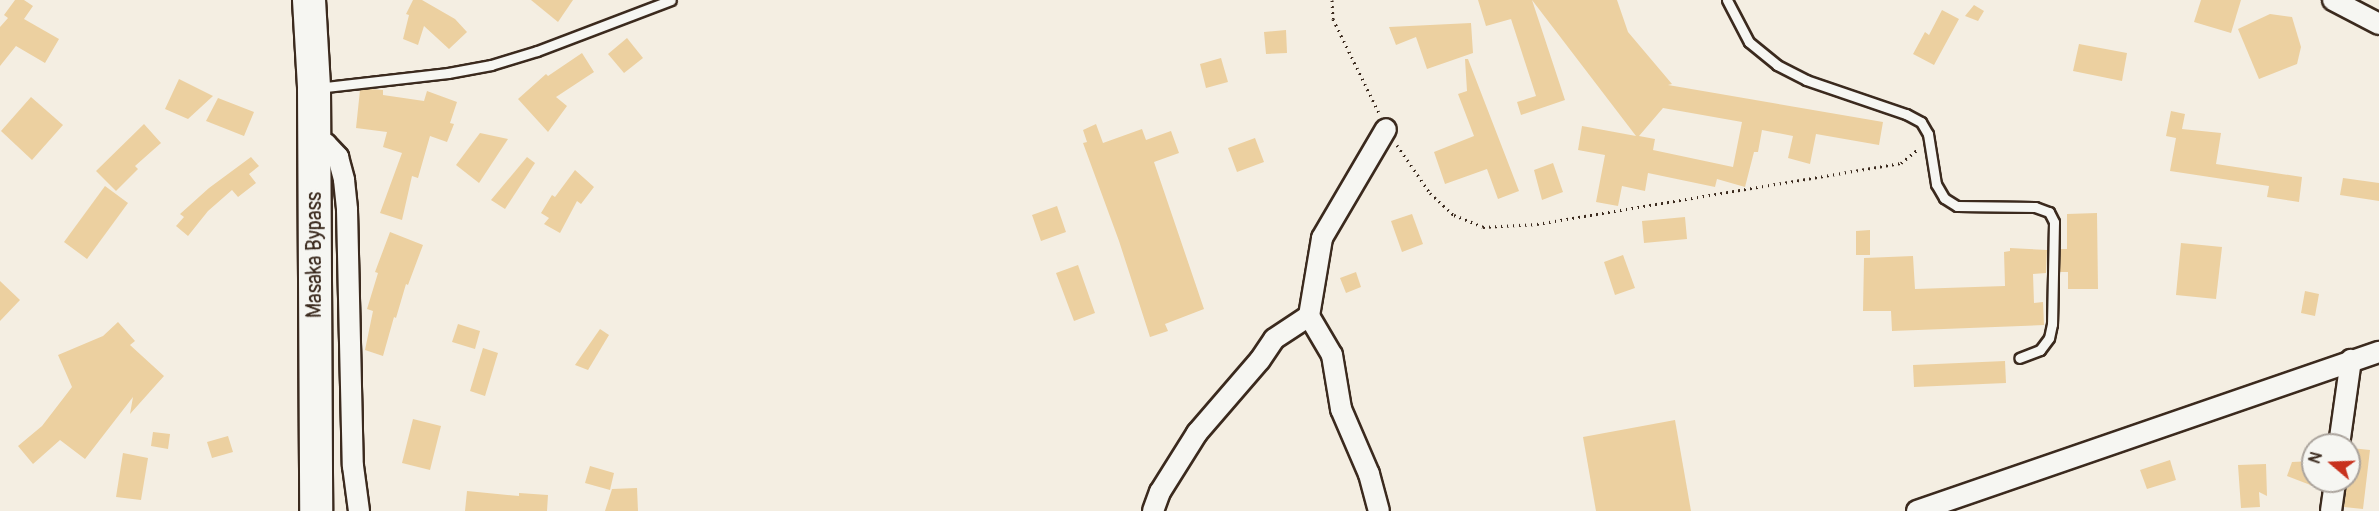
<!DOCTYPE html>
<style>
body{margin:0}
#map{position:relative;width:2379px;height:511px;overflow:hidden;background:#f4eee2;font-family:Pangolin,sans-serif}
div>[style]{position:absolute}
.building>*{inset:0;background:#ecd0a0}
.path>*{height:3px;margin-top:-1.5px;transform-origin:0;background:repeating-linear-gradient(90deg,#3b2a1e 0 1.5px,transparent 0 6px)}
.roads{filter:drop-shadow(2px 0 #3b2a1e) drop-shadow(-2px 0 #3b2a1e) drop-shadow(0 2px #3b2a1e) drop-shadow(0 -2px #3b2a1e)}
.service>*{height:9px;margin:-4.5px;padding:0 4.5px;transform-origin:4.5px;border-radius:4.5px;background:#f6f6f2}
.minor>*{height:20px;margin:-10px;padding:0 10px;transform-origin:10px;border-radius:10px;background:#f6f6f2}
.trunk>*{height:32px;margin:-16px;padding:0 16px;transform-origin:16px;border-radius:16px;background:#f6f6f2}
span{translate:-50% -50%;white-space:nowrap;text-align:center;line-height:1.15;-webkit-text-stroke:5px #f6f6f2;paint-order:stroke}
.street-label{font-size:21px;color:#3b2a1e}
.north{position:absolute;left:2301px;top:433px;width:60px;height:60px;box-sizing:border-box;background:#f6f6f2;border:2px solid #aba49d;border-radius:50%;rotate:289deg;font-size:16px;font-weight:700;line-height:24px;text-align:center;color:#3b2a1e}
.north::after{content:'';display:block;margin:auto;width:21px;height:27px;background:#c8321e;clip-path:polygon(50% 0,100% 100%,50% 72%,0 100%)}
</style>
<div id="map">
<div class="building">
<i style="clip-path:polygon(15px 0,24px 0,33px 6px,24px 19px,59px 39px,45px 63px,16px 46px,0 66px,0 27px,8px 18px,4px 15px)"></i>
<i style="clip-path:polygon(413px 0,422px 0,455px 19px,467px 32px,449px 49px,424px 26px,418px 45px,403px 39px,409px 15px,406px 14px)"></i>
<i style="clip-path:polygon(531px 0,573px 0,558px 22px)"></i>
<i style="clip-path:polygon(evenodd,1478px 0,1617px 0,1628px 32px,1672px 84px,1668px 85px,1883px 122px,1879px 145px,1816px 134px,1810px 164px,1788px 158px,1793px 136px,1762px 130px,1758px 152px,1754px 152px,1745px 187px,1717px 179px,1715px 187px,1648px 173px,1645px 191px,1622px 186px,1618px 206px,1596px 202px,1605px 155px,1578px 150px,1582px 126px,1636px 136px,1532px 0,1565px 100px,1521px 115px,1517px 102px,1536px 96px,1511px 19px,1486px 26px,1478px 0,1663px 108px,1742px 122px,1733px 167px,1653px 150px,1655px 139px,1639px 136px,1663px 108px)"></i>
<i style="clip-path:polygon(2201px 0,2241px 0,2231px 33px,2194px 22px)"></i>
<i style="clip-path:polygon(1974px 5px,1984px 11px,1978px 21px,1965px 16px)"></i>
<i style="clip-path:polygon(1942px 10px,1959px 19px,1934px 65px,1913px 54px,1925px 32px,1929px 35px)"></i>
<i style="clip-path:polygon(2270px 14px,2292px 17px,2301px 47px,2297px 64px,2259px 79px,2238px 29px)"></i>
<i style="clip-path:polygon(1471px 23px,1473px 53px,1427px 69px,1416px 37px,1396px 45px,1389px 27px)"></i>
<i style="clip-path:polygon(1286px 30px,1287px 53px,1266px 54px,1264px 32px)"></i>
<i style="clip-path:polygon(627px 38px,643px 58px,624px 73px,608px 54px)"></i>
<i style="clip-path:polygon(2079px 44px,2127px 53px,2122px 81px,2073px 71px)"></i>
<i style="clip-path:polygon(582px 53px,594px 72px,556px 97px,567px 106px,548px 132px,518px 99px,546px 74px,548px 76px)"></i>
<i style="clip-path:polygon(1221px 58px,1228px 82px,1206px 88px,1200px 64px)"></i>
<i style="clip-path:polygon(1465px 59px,1468px 59px,1519px 191px,1498px 199px,1487px 169px,1445px 184px,1434px 152px,1474px 136px,1458px 94px,1467px 91px)"></i>
<i style="clip-path:polygon(179px 79px,213px 96px,188px 119px,165px 109px)"></i>
<i style="clip-path:polygon(370px 89px,383px 90px,383px 95px,424px 101px,427px 91px,457px 102px,450px 123px,454px 124px,447px 142px,430px 136px,418px 178px,412px 176px,402px 220px,380px 213px,402px 153px,383px 147px,387px 132px,356px 128px,360px 90px)"></i>
<i style="clip-path:polygon(31px 97px,63px 125px,32px 160px,1px 131px)"></i>
<i style="clip-path:polygon(218px 98px,254px 112px,244px 136px,206px 121px)"></i>
<i style="clip-path:polygon(2171px 111px,2185px 114px,2182px 129px,2221px 133px,2216px 164px,2302px 177px,2299px 202px,2267px 197px,2269px 186px,2170px 171px,2176px 138px,2166px 136px)"></i>
<i style="clip-path:polygon(144px 124px,161px 143px,135px 166px,138px 169px,116px 191px,96px 171px)"></i>
<i style="clip-path:polygon(1096px 124px,1103px 143px,1142px 129px,1146px 140px,1171px 131px,1179px 153px,1154px 162px,1204px 309px,1165px 324px,1168px 331px,1150px 337px,1119px 241px,1083px 143px,1087px 142px,1083px 130px)"></i>
<i style="clip-path:polygon(480px 133px,508px 139px,479px 183px,456px 165px)"></i>
<i style="clip-path:polygon(1255px 138px,1264px 162px,1237px 172px,1228px 148px)"></i>
<i style="clip-path:polygon(251px 157px,259px 166px,249px 174px,256px 183px,238px 197px,232px 190px,208px 211px,188px 236px,176px 226px,184px 217px,180px 214px,209px 188px)"></i>
<i style="clip-path:polygon(527px 157px,535px 163px,505px 209px,491px 200px)"></i>
<i style="clip-path:polygon(1553px 163px,1563px 192px,1542px 200px,1534px 170px)"></i>
<i style="clip-path:polygon(575px 170px,594px 187px,581px 204px,577px 201px,560px 233px,544px 224px,549px 218px,541px 213px,552px 195px,555px 197px)"></i>
<i style="clip-path:polygon(2343px 178px,2379px 183px,2379px 201px,2340px 195px)"></i>
<i style="clip-path:polygon(105px 186px,128px 203px,87px 259px,64px 242px)"></i>
<i style="clip-path:polygon(1057px 206px,1066px 232px,1041px 241px,1032px 215px)"></i>
<i style="clip-path:polygon(2097px 213px,2098px 289px,2068px 289px,2068px 272px,2060px 272px,2060px 249px,2067px 249px,2067px 214px)"></i>
<i style="clip-path:polygon(1412px 214px,1423px 244px,1402px 252px,1391px 221px)"></i>
<i style="clip-path:polygon(1685px 217px,1687px 239px,1644px 243px,1642px 221px)"></i>
<i style="clip-path:polygon(1870px 230px,1870px 255px,1856px 255px,1856px 231px)"></i>
<i style="clip-path:polygon(390px 232px,423px 245px,408px 285px,406px 284px,396px 318px,394px 317px,383px 356px,365px 350px,373px 311px,367px 309px,378px 273px,375px 272px)"></i>
<i style="clip-path:polygon(2181px 243px,2222px 247px,2216px 299px,2176px 295px)"></i>
<i style="clip-path:polygon(2010px 248px,2047px 250px,2046px 273px,2033px 274px,2034px 303px,2043px 302px,2044px 325px,1892px 331px,1891px 311px,1863px 311px,1864px 258px,1913px 256px,1915px 289px,2005px 286px,2004px 252px,2010px 251px)"></i>
<i style="clip-path:polygon(1623px 255px,1635px 288px,1615px 295px,1604px 262px)"></i>
<i style="clip-path:polygon(1078px 265px,1095px 313px,1074px 321px,1056px 273px)"></i>
<i style="clip-path:polygon(1356px 272px,1361px 287px,1346px 293px,1340px 278px)"></i>
<i style="clip-path:polygon(0 281px,20px 300px,0 321px)"></i>
<i style="clip-path:polygon(2305px 291px,2319px 294px,2315px 316px,2301px 313px)"></i>
<i style="clip-path:polygon(118px 322px,135px 341px,130px 345px,164px 376px,130px 414px,133px 397px,85px 459px,60px 440px,33px 464px,18px 446px,42px 426px,72px 387px,58px 355px,103px 336px)"></i>
<i style="clip-path:polygon(458px 324px,480px 331px,475px 349px,452px 342px)"></i>
<i style="clip-path:polygon(600px 329px,609px 335px,588px 370px,575px 365px)"></i>
<i style="clip-path:polygon(483px 348px,498px 353px,485px 396px,470px 391px)"></i>
<i style="clip-path:polygon(2005px 361px,2006px 383px,1914px 387px,1913px 365px)"></i>
<i style="clip-path:polygon(413px 419px,441px 426px,430px 470px,402px 463px)"></i>
<i style="clip-path:polygon(1675px 420px,1691px 511px,1596px 511px,1583px 437px)"></i>
<i style="clip-path:polygon(153px 432px,170px 434px,168px 449px,151px 446px)"></i>
<i style="clip-path:polygon(228px 436px,233px 452px,212px 458px,207px 442px)"></i>
<i style="clip-path:polygon(2351px 448px,2370px 450px,2363px 509px,2344px 507px,2347px 481px,2349px 481px)"></i>
<i style="clip-path:polygon(123px 453px,148px 458px,141px 500px,116px 497px)"></i>
<i style="clip-path:polygon(2170px 460px,2176px 480px,2147px 489px,2140px 470px)"></i>
<i style="clip-path:polygon(2313px 461px,2313px 486px,2287px 476px,2292px 462px)"></i>
<i style="clip-path:polygon(2266px 464px,2267px 496px,2259px 492px,2260px 507px,2241px 508px,2238px 465px)"></i>
<i style="clip-path:polygon(590px 466px,614px 473px,610px 490px,585px 483px)"></i>
<i style="clip-path:polygon(637px 488px,638px 511px,605px 511px,612px 489px)"></i>
<i style="clip-path:polygon(467px 491px,519px 496px,519px 493px,548px 495px,547px 511px,465px 511px)"></i>
</div>
<div class="path">
<i style="left:1332px;top:0;width:19px;rotate:87deg"></i>
<i style="left:1333px;top:19px;width:105px;rotate:63.9deg"></i>
<i style="left:1397px;top:145px;width:58px;rotate:55.5deg"></i>
<i style="left:1430px;top:193px;width:33px;rotate:43deg"></i>
<i style="left:1454px;top:215px;width:31px;rotate:22deg"></i>
<i style="left:1483px;top:227px;width:54px;rotate:-3.2deg"></i>
<i style="left:1537px;top:224px;width:369px;rotate:-9.5deg"></i>
<i style="left:1901px;top:163px;width:21px;rotate:-39deg"></i>
</div>
<div class="roads">
<div class="service">
<i style="left:1727px;top:0;width:47px;rotate:62.4deg"></i>
<i style="left:1749px;top:42px;width:36px;rotate:39deg"></i>
<i style="left:1777px;top:65px;width:33px;rotate:27deg"></i>
<i style="left:1806px;top:80px;width:106px;rotate:18.8deg"></i>
<i style="left:1906px;top:114px;width:17px;rotate:28deg"></i>
<i style="left:1921px;top:122px;width:14px;rotate:60deg"></i>
<i style="left:1928px;top:134px;width:51px;rotate:80.9deg"></i>
<i style="left:1936px;top:184px;width:16px;rotate:60deg"></i>
<i style="left:1944px;top:198px;width:15px;rotate:32deg"></i>
<i style="left:1957px;top:206px;width:78px;rotate:0.7deg"></i>
<i style="left:2035px;top:207px;width:15px;rotate:20deg"></i>
<i style="left:2049px;top:212px;width:11px;rotate:63deg"></i>
<i style="left:2054px;top:222px;width:102px;rotate:91.1deg"></i>
<i style="left:2052px;top:324px;width:14px;rotate:102deg"></i>
<i style="left:2049px;top:338px;width:15px;rotate:127deg"></i>
<i style="left:2040px;top:350px;width:22px;rotate:159deg"></i>
<i style="left:317px;top:88px;width:132px;rotate:-6.5deg"></i>
<i style="left:448px;top:73px;width:44px;rotate:-10.5deg"></i>
<i style="left:491px;top:65px;width:48px;rotate:-16.9deg"></i>
<i style="left:537px;top:51px;width:143px;rotate:-20.8deg"></i>
</div>
<div class="minor">
<i style="left:2333px;top:0;width:52px;rotate:27.6deg"></i>
<i style="left:314px;top:160px;width:20px;rotate:-53deg"></i>
<i style="left:326px;top:144px;width:18px;rotate:47deg"></i>
<i style="left:338px;top:157px;width:24px;rotate:75deg"></i>
<i style="left:344px;top:180px;width:30px;rotate:84deg"></i>
<i style="left:347px;top:210px;width:256px;rotate:88.7deg"></i>
<i style="left:353px;top:466px;width:45px;rotate:82.4deg"></i>
<i style="left:1309px;top:316px;width:45px;rotate:59.5deg"></i>
<i style="left:1332px;top:355px;width:55px;rotate:80.5deg"></i>
<i style="left:1341px;top:409px;width:71px;rotate:66.7deg"></i>
<i style="left:1369px;top:474px;width:38px;rotate:75deg"></i>
<i style="left:2339px;top:445px;width:86px;rotate:-82deg"></i>
<i style="left:1153px;top:511px;width:20px;rotate:-70deg"></i>
<i style="left:1160px;top:492px;width:70px;rotate:-57.9deg"></i>
<i style="left:1197px;top:433px;width:96px;rotate:-49.2deg"></i>
<i style="left:1260px;top:360px;width:25px;rotate:-56deg"></i>
<i style="left:1274px;top:339px;width:42px;rotate:-33.3deg"></i>
<i style="left:1309px;top:316px;width:79px;rotate:-80.5deg"></i>
<i style="left:1322px;top:238px;width:126px;rotate:-59.6deg"></i>
<i style="left:1917px;top:511px;width:489px;rotate:-19deg"></i>
<i style="left:2331px;top:511px;width:30px;rotate:-82deg"></i>
</div>
<div class="trunk">
<i style="left:309px;top:0;width:88px;rotate:86.7deg"></i>
<i style="left:314px;top:88px;width:423px;rotate:89.7deg"></i>
</div>
</div>
<div class="street-label">
<span style="left:315px;top:255px;rotate:-90deg">Masaka Bypass</span>
</div>
<div class="north">N</div>
</div>
